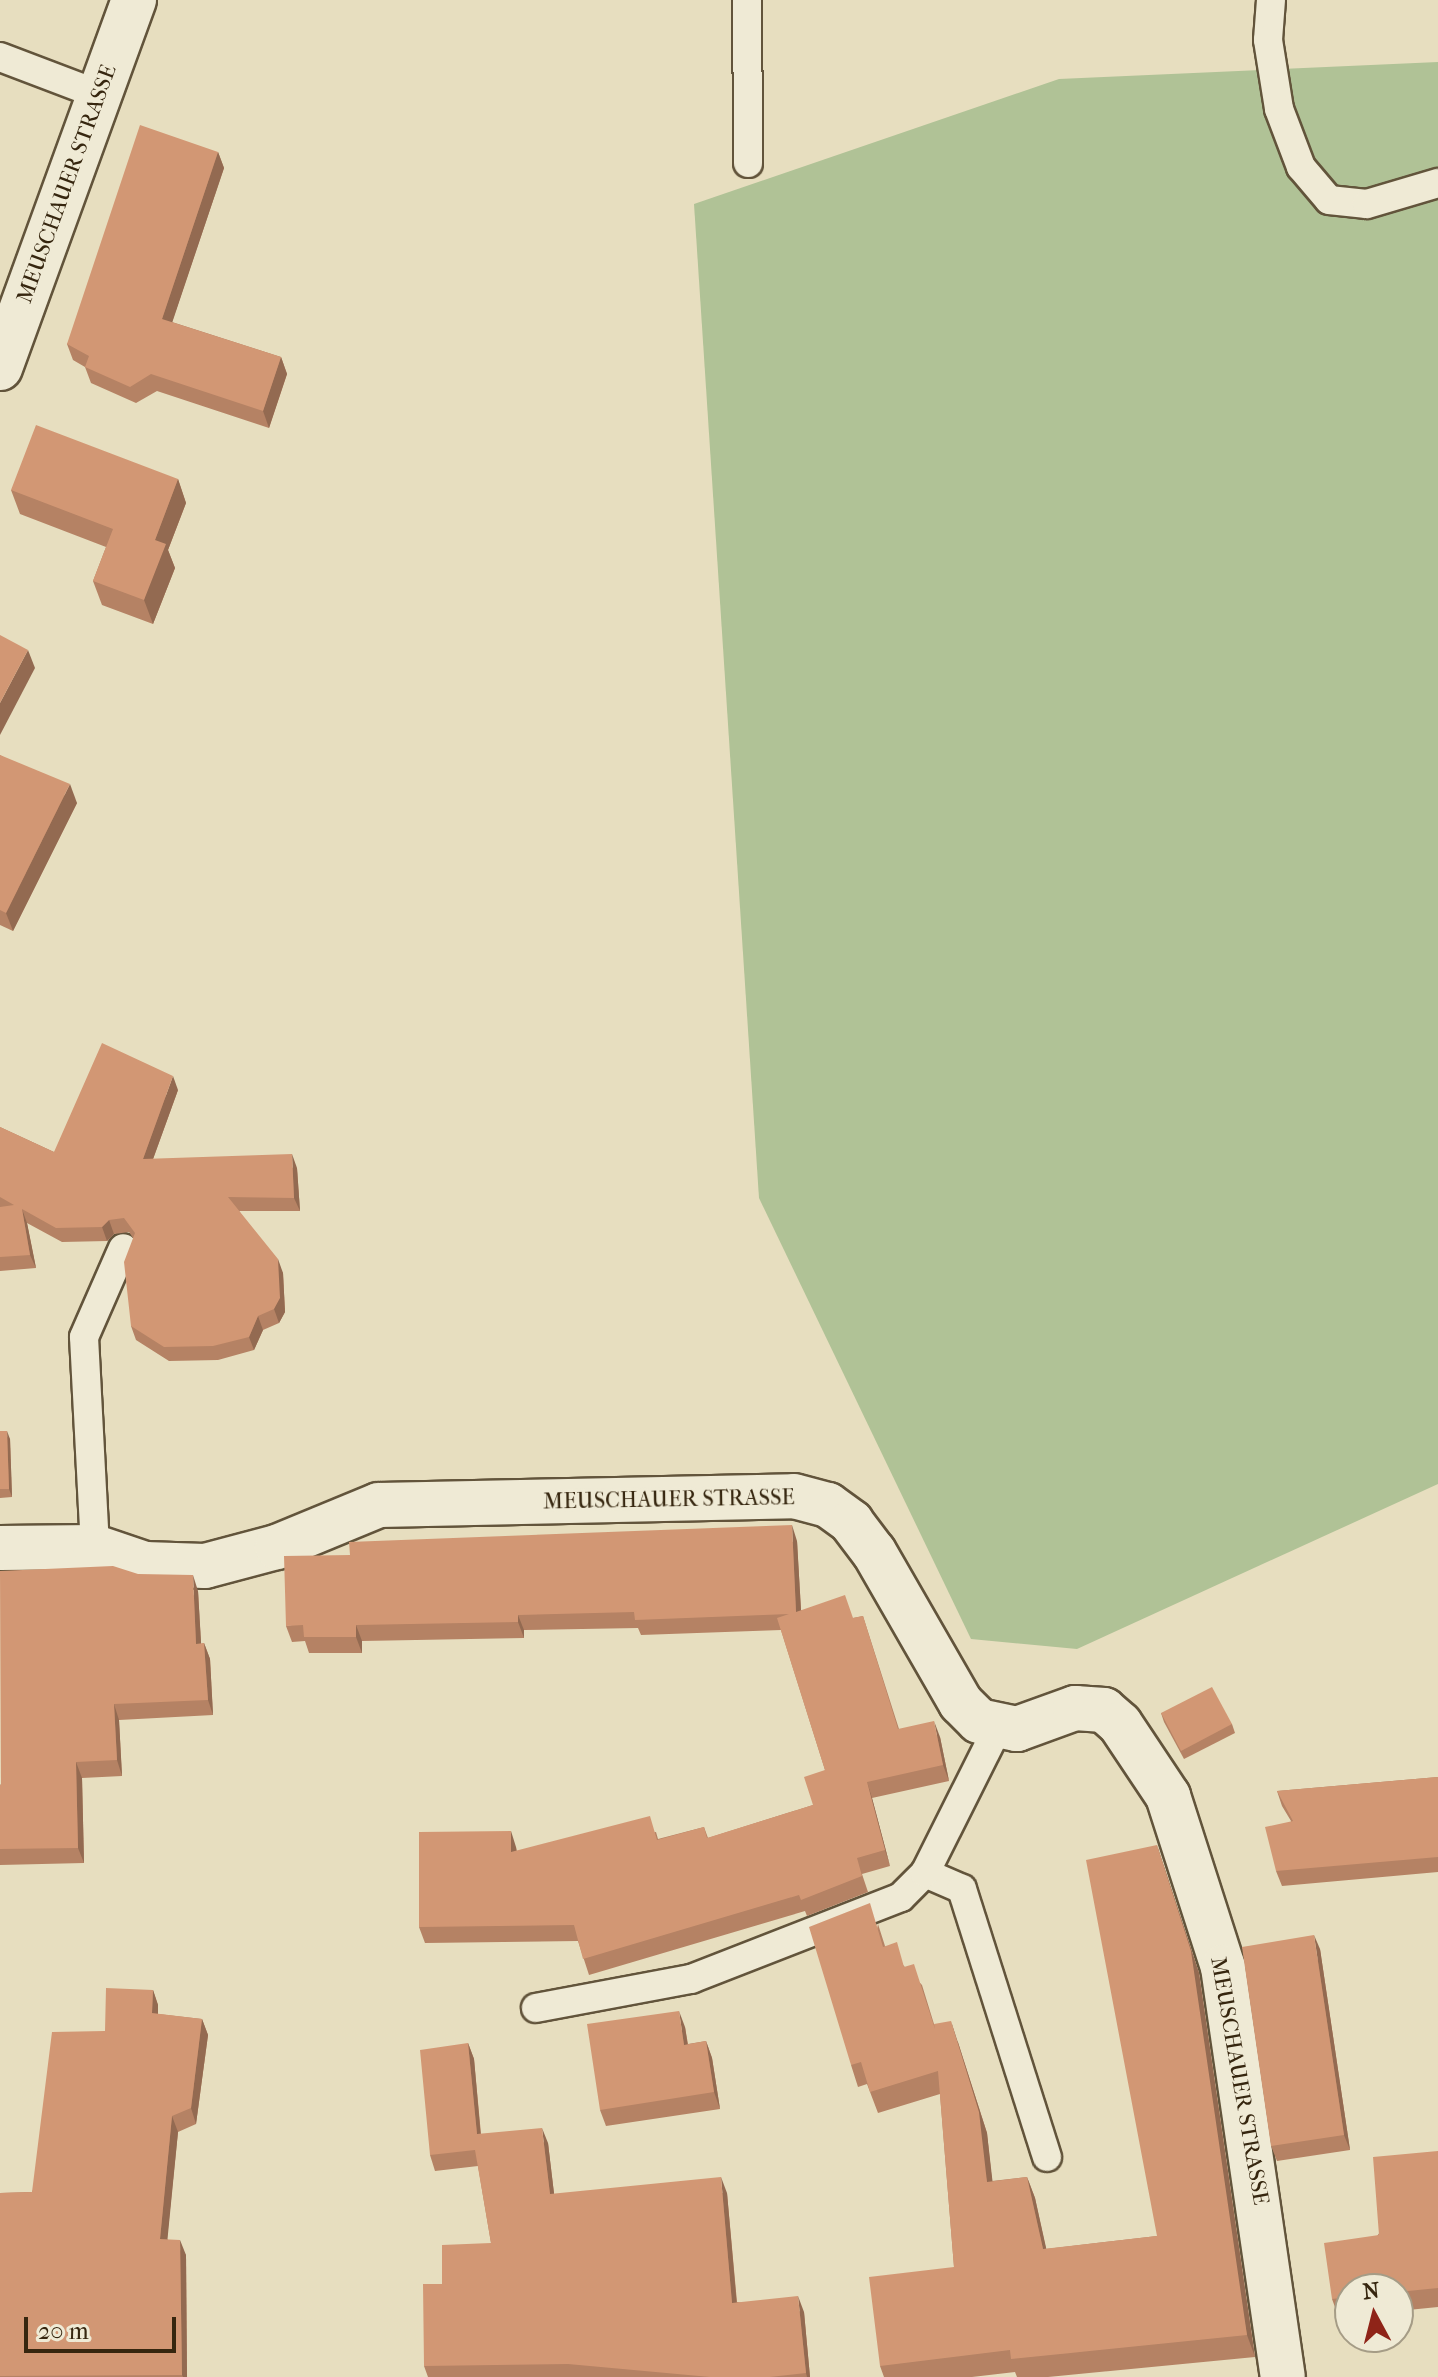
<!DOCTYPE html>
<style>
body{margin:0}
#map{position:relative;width:1438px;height:2377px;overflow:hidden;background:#e7debf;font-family:"IM FELL French Canon",serif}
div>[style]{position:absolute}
.green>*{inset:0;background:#b0c296}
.roads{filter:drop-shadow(2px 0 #62543b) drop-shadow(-2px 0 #62543b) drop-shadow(0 2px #62543b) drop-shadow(0 -2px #62543b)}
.service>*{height:28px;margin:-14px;padding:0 14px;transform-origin:14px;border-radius:14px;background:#efead5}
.minor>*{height:44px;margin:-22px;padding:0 22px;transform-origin:22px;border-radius:22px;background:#efead5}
.wall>*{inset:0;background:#b58264}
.shaded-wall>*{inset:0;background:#936a51}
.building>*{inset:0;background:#d29774}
span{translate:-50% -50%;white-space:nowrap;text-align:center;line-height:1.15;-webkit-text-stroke:6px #efead5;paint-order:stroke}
.street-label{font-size:22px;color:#36260f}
.north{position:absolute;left:1334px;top:2273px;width:80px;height:80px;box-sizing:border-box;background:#efead5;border:2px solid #a59c86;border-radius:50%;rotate:353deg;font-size:22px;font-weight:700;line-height:32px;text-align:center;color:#36260f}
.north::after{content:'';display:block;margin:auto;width:28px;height:36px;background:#8f2418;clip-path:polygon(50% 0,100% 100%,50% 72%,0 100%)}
.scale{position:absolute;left:24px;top:2317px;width:152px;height:36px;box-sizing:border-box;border:4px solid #36260f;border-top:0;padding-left:10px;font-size:24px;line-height:28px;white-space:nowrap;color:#36260f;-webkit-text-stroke:6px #efead5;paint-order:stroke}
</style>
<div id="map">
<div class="green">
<i style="clip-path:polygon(1438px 62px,1438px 1484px,1077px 1649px,971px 1639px,759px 1198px,694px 204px,1059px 79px)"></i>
</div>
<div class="roads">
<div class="service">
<i style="left:747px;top:0;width:163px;rotate:89.6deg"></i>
<i style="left:1271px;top:0;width:40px;rotate:94.3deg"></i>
<i style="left:1268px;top:40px;width:70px;rotate:80.9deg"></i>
<i style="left:1279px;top:109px;width:62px;rotate:69.2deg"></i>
<i style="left:1301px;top:167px;width:43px;rotate:49.7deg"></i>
<i style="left:1329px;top:200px;width:38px;rotate:6deg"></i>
<i style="left:1367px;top:204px;width:74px;rotate:-16.5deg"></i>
<i style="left:0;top:57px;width:107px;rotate:20.8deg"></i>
<i style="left:95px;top:1547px;width:210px;rotate:-93deg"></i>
<i style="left:84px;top:1337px;width:97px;rotate:-66.3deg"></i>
<i style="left:925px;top:1873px;width:40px;rotate:23.4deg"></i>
<i style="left:962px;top:1889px;width:281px;rotate:72.4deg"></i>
<i style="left:536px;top:2008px;width:158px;rotate:-10.6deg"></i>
<i style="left:691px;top:1979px;width:225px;rotate:-21.3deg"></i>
<i style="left:901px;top:1897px;width:34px;rotate:-45deg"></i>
<i style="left:925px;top:1873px;width:161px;rotate:-63.4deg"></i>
</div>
<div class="minor">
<i style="left:0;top:368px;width:392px;rotate:-70deg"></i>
<i style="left:0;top:1548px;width:95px;rotate:-0.6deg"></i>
<i style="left:95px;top:1547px;width:53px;rotate:18.8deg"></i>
<i style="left:145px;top:1564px;width:60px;rotate:1.9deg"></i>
<i style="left:205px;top:1566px;width:74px;rotate:-14.8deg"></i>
<i style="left:277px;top:1547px;width:110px;rotate:-22.4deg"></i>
<i style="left:379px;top:1505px;width:415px;rotate:-1.2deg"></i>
<i style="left:794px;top:1496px;width:35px;rotate:15deg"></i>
<i style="left:828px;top:1505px;width:29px;rotate:36deg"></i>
<i style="left:851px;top:1522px;width:38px;rotate:53deg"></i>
<i style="left:874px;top:1552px;width:174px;rotate:60.1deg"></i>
<i style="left:961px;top:1703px;width:25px;rotate:45deg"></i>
<i style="left:979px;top:1721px;width:39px;rotate:12deg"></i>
<i style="left:1017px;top:1729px;width:62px;rotate:-19.9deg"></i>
<i style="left:1075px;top:1708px;width:29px;rotate:4deg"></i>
<i style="left:1104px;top:1710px;width:21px;rotate:41deg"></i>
<i style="left:1120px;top:1724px;width:87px;rotate:56.3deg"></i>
<i style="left:1168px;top:1796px;width:180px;rotate:72.2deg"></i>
<i style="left:1223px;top:1967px;width:414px;rotate:81.7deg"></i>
</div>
</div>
<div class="wall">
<i style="clip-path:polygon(218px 152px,224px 168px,172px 322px,281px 357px,287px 374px,269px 428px,157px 391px,136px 403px,91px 383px,85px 367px,73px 360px,67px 344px)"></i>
<i style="clip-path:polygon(178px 479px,186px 503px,168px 550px,175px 568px,153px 624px,102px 605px,93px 581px,106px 547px,20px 514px,11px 490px)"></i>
<i style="clip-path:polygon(0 755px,77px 803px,13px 931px,0 925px)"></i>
<i style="clip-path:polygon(178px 1090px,153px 1159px,297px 1168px,300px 1211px,239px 1211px,283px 1273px,285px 1312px,279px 1323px,263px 1330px,254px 1350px,218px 1360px,169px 1361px,136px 1340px,131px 1326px,133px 1238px,129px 1232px,114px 1234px,107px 1241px,62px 1242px,27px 1223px,36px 1268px,0 1271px,0 1127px,54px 1152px)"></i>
<i style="clip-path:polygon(0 1431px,10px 1439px,12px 1497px,0 1498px)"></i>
<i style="clip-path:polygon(797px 1541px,801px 1610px,853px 1618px,863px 1616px,899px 1729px,940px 1737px,949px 1781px,872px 1798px,890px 1866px,862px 1874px,868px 1892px,807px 1916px,805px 1911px,589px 1975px,578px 1941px,425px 1943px,419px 1927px,516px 1847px,517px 1851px,656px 1832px,658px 1839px,704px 1827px,708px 1838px,813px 1805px,825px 1770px,781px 1630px,641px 1635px,638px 1628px,524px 1630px,524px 1638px,362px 1641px,362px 1653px,309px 1653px,305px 1641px,292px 1642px,286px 1626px)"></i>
<i style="clip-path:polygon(198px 1591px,201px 1644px,204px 1643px,210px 1659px,213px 1715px,119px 1720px,122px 1776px,82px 1778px,84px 1863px,0 1865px,0 1785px)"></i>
<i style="clip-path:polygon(1161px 1713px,1232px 1724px,1235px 1733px,1184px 1759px,1164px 1722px)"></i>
<i style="clip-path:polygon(1438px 1777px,1438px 1872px,1282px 1886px,1276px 1871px,1291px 1821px,1282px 1806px,1277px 1791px)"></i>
<i style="clip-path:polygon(1164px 1867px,1199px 1973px,1255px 2357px,1048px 2377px,1017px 2377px,1015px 2372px,972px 2377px,884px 2377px,880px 2366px,954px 2267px,940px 2094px,878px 2113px,867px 2084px,858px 2087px,851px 2065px,878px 1924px,885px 1946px,922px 1985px,934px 2024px,958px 2042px,987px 2133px,992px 2181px,1027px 2177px,1035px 2198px,1046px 2249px,1157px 2236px)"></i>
<i style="clip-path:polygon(1320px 1949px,1350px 2150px,1277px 2161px,1271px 2146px)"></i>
<i style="clip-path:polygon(153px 1990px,158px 2005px,158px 2014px,202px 2019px,208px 2035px,196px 2124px,178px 2132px,167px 2239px,186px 2255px,187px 2377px,0 2377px,0 2193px,32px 2192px,105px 2031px)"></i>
<i style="clip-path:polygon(685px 2027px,688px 2044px,706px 2041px,712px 2058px,720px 2109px,606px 2126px,600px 2110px)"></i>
<i style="clip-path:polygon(468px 2043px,474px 2059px,481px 2134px,548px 2143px,554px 2194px,727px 2193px,737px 2302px,804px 2312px,810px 2377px,428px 2377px,424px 2366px,442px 2284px,491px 2243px,478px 2166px,435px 2171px,430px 2155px)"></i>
<i style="clip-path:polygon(1438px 2151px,1438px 2307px,1398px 2311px,1398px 2289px,1350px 2289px,1350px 2317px,1339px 2318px,1332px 2299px)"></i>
</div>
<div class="shaded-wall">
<i style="clip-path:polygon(218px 152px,224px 168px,168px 335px,162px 319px)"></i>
<i style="clip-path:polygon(281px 357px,287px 374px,269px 428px,263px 411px)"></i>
<i style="clip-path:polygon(178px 479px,186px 503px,168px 550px,175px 568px,153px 624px,144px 600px,155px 540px)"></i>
<i style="clip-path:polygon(28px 650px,35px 668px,0 735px,0 703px)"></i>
<i style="clip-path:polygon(70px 784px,77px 803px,13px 931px,6px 913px)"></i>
<i style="clip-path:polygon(173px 1076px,178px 1090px,148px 1173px,143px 1159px)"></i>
<i style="clip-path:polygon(292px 1154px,297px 1168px,300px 1211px,294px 1198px)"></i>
<i style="clip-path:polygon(22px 1209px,27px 1223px,36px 1268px,30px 1255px)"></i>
<i style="clip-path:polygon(109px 1220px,114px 1234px,107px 1241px,102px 1227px)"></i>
<i style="clip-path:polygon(278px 1259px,283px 1273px,285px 1312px,279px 1323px,274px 1309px)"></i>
<i style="clip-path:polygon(258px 1316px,263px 1330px,254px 1350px,249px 1337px)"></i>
<i style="clip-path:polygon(7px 1431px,10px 1439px,12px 1497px,9px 1489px)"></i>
<i style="clip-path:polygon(792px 1525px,797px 1541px,802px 1628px,796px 1612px)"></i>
<i style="clip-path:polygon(193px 1575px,198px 1591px,202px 1659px,196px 1644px)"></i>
<i style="clip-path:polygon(518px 1615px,524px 1630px,524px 1638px,518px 1622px)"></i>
<i style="clip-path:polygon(356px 1625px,362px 1641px,362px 1653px,356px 1637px)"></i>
<i style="clip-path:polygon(204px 1643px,210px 1659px,213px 1715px,208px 1700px)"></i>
<i style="clip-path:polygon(114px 1704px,119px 1720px,122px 1776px,117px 1760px)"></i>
<i style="clip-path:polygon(934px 1721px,940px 1737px,949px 1781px,943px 1765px)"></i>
<i style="clip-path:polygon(76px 1762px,82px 1778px,84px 1863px,78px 1848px)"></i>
<i style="clip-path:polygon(867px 1782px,872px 1798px,890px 1866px,885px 1850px)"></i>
<i style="clip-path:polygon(511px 1831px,516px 1847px,517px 1868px,511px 1852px)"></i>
<i style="clip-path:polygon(1157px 1845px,1199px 1973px,1255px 2357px,1247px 2335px)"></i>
<i style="clip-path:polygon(1314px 1935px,1320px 1949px,1350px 2150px,1344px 2135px)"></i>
<i style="clip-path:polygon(153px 1990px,158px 2005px,158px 2029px,152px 2013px)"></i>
<i style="clip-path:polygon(679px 2011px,685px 2027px,690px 2061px,684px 2045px)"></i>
<i style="clip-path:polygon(202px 2019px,208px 2035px,196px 2124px,191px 2108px)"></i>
<i style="clip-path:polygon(951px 2021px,987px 2133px,995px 2203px,987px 2182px)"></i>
<i style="clip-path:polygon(706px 2041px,712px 2058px,720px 2109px,714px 2092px)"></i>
<i style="clip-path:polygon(468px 2043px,474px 2059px,482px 2150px,477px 2134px)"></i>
<i style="clip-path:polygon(172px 2116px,178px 2132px,166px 2254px,160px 2239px)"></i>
<i style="clip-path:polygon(542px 2128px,548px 2143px,556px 2210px,550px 2194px)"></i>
<i style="clip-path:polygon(721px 2177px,727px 2193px,738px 2318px,732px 2303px)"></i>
<i style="clip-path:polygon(1027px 2177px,1035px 2198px,1051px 2270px,1043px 2249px)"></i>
<i style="clip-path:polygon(180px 2240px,186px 2255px,187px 2377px,183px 2377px,182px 2375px)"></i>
<i style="clip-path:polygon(798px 2296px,804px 2312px,810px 2377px,807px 2377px,806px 2373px)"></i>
</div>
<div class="building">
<i style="clip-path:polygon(140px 125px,218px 152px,162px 319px,281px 357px,263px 411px,151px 374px,130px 387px,85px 367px,89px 356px,67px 344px)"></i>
<i style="clip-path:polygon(36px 425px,178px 479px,155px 540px,166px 544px,144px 600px,93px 581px,113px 529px,11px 490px)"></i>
<i style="clip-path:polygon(0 635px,28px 650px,0 703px)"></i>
<i style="clip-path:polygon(0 755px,70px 784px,6px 913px,0 910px)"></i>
<i style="clip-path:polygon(102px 1043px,173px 1076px,143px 1159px,292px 1154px,294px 1198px,228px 1197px,278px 1259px,280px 1298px,274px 1309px,258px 1316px,249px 1337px,213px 1346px,164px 1347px,131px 1326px,124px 1262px,135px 1233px,124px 1218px,109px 1220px,102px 1227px,56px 1228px,22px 1209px,30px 1255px,0 1257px,0 1207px,14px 1205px,0 1197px,0 1127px,54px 1152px)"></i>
<i style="clip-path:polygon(0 1431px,7px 1431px,9px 1489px,0 1489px)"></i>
<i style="clip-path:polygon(792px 1525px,796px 1612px,845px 1595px,853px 1618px,863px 1616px,898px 1729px,934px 1721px,943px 1765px,867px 1782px,885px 1850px,857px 1858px,862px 1876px,801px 1900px,799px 1895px,583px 1959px,574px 1925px,419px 1927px,419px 1832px,511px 1831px,511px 1852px,650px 1816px,657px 1840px,704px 1827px,707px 1838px,813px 1805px,804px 1777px,825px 1770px,777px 1618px,789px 1614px,635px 1620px,634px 1612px,518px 1615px,518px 1622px,356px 1625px,356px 1637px,304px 1637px,303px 1625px,286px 1626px,284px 1556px,350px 1555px,349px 1542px)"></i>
<i style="clip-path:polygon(113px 1566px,138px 1574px,193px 1575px,196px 1644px,204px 1643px,208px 1700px,114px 1704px,117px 1760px,76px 1762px,78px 1848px,0 1849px,0 1785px,1px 1785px,0 1571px)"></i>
<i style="clip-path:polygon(1212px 1687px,1232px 1724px,1181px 1751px,1161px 1713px)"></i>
<i style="clip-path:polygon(1438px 1777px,1438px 1857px,1276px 1871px,1265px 1827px,1293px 1821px,1277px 1791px)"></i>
<i style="clip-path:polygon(1157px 1845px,1191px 1951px,1247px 2335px,1011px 2359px,1010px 2350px,880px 2366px,869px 2277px,954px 2267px,938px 2071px,870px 2092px,861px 2062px,851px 2065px,809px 1927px,870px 1903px,883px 1947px,897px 1942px,904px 1967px,914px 1964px,935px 2029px,934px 2024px,951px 2021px,979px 2112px,987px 2182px,1027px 2177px,1043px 2249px,1157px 2236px,1086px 1860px)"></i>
<i style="clip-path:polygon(1314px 1935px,1344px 2135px,1271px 2146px,1242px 1947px)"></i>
<i style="clip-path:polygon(106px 1988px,153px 1990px,152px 2013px,202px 2019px,191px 2108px,172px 2116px,160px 2239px,180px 2240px,182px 2375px,0 2376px,0 2193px,32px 2192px,52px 2032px,105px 2031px)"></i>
<i style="clip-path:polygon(679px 2011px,684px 2045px,706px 2041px,714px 2092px,600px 2110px,587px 2024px)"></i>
<i style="clip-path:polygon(468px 2043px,477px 2134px,542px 2128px,550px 2194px,721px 2177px,732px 2303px,798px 2296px,806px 2373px,770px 2377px,710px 2377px,568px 2364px,424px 2366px,423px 2284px,442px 2284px,442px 2245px,491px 2243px,475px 2150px,430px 2155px,420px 2050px)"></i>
<i style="clip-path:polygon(1438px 2151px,1438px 2288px,1398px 2292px,1398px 2289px,1350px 2289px,1350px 2297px,1332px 2299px,1324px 2243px,1379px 2235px,1373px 2157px)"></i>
</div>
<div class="street-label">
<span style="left:67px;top:184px;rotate:-70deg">MEUSCHAUER STRASSE</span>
<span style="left:669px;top:1500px;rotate:-1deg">MEUSCHAUER STRASSE</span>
<span style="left:1239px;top:2081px;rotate:80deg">MEUSCHAUER STRASSE</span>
</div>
<div class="north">N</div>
<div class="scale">20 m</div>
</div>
